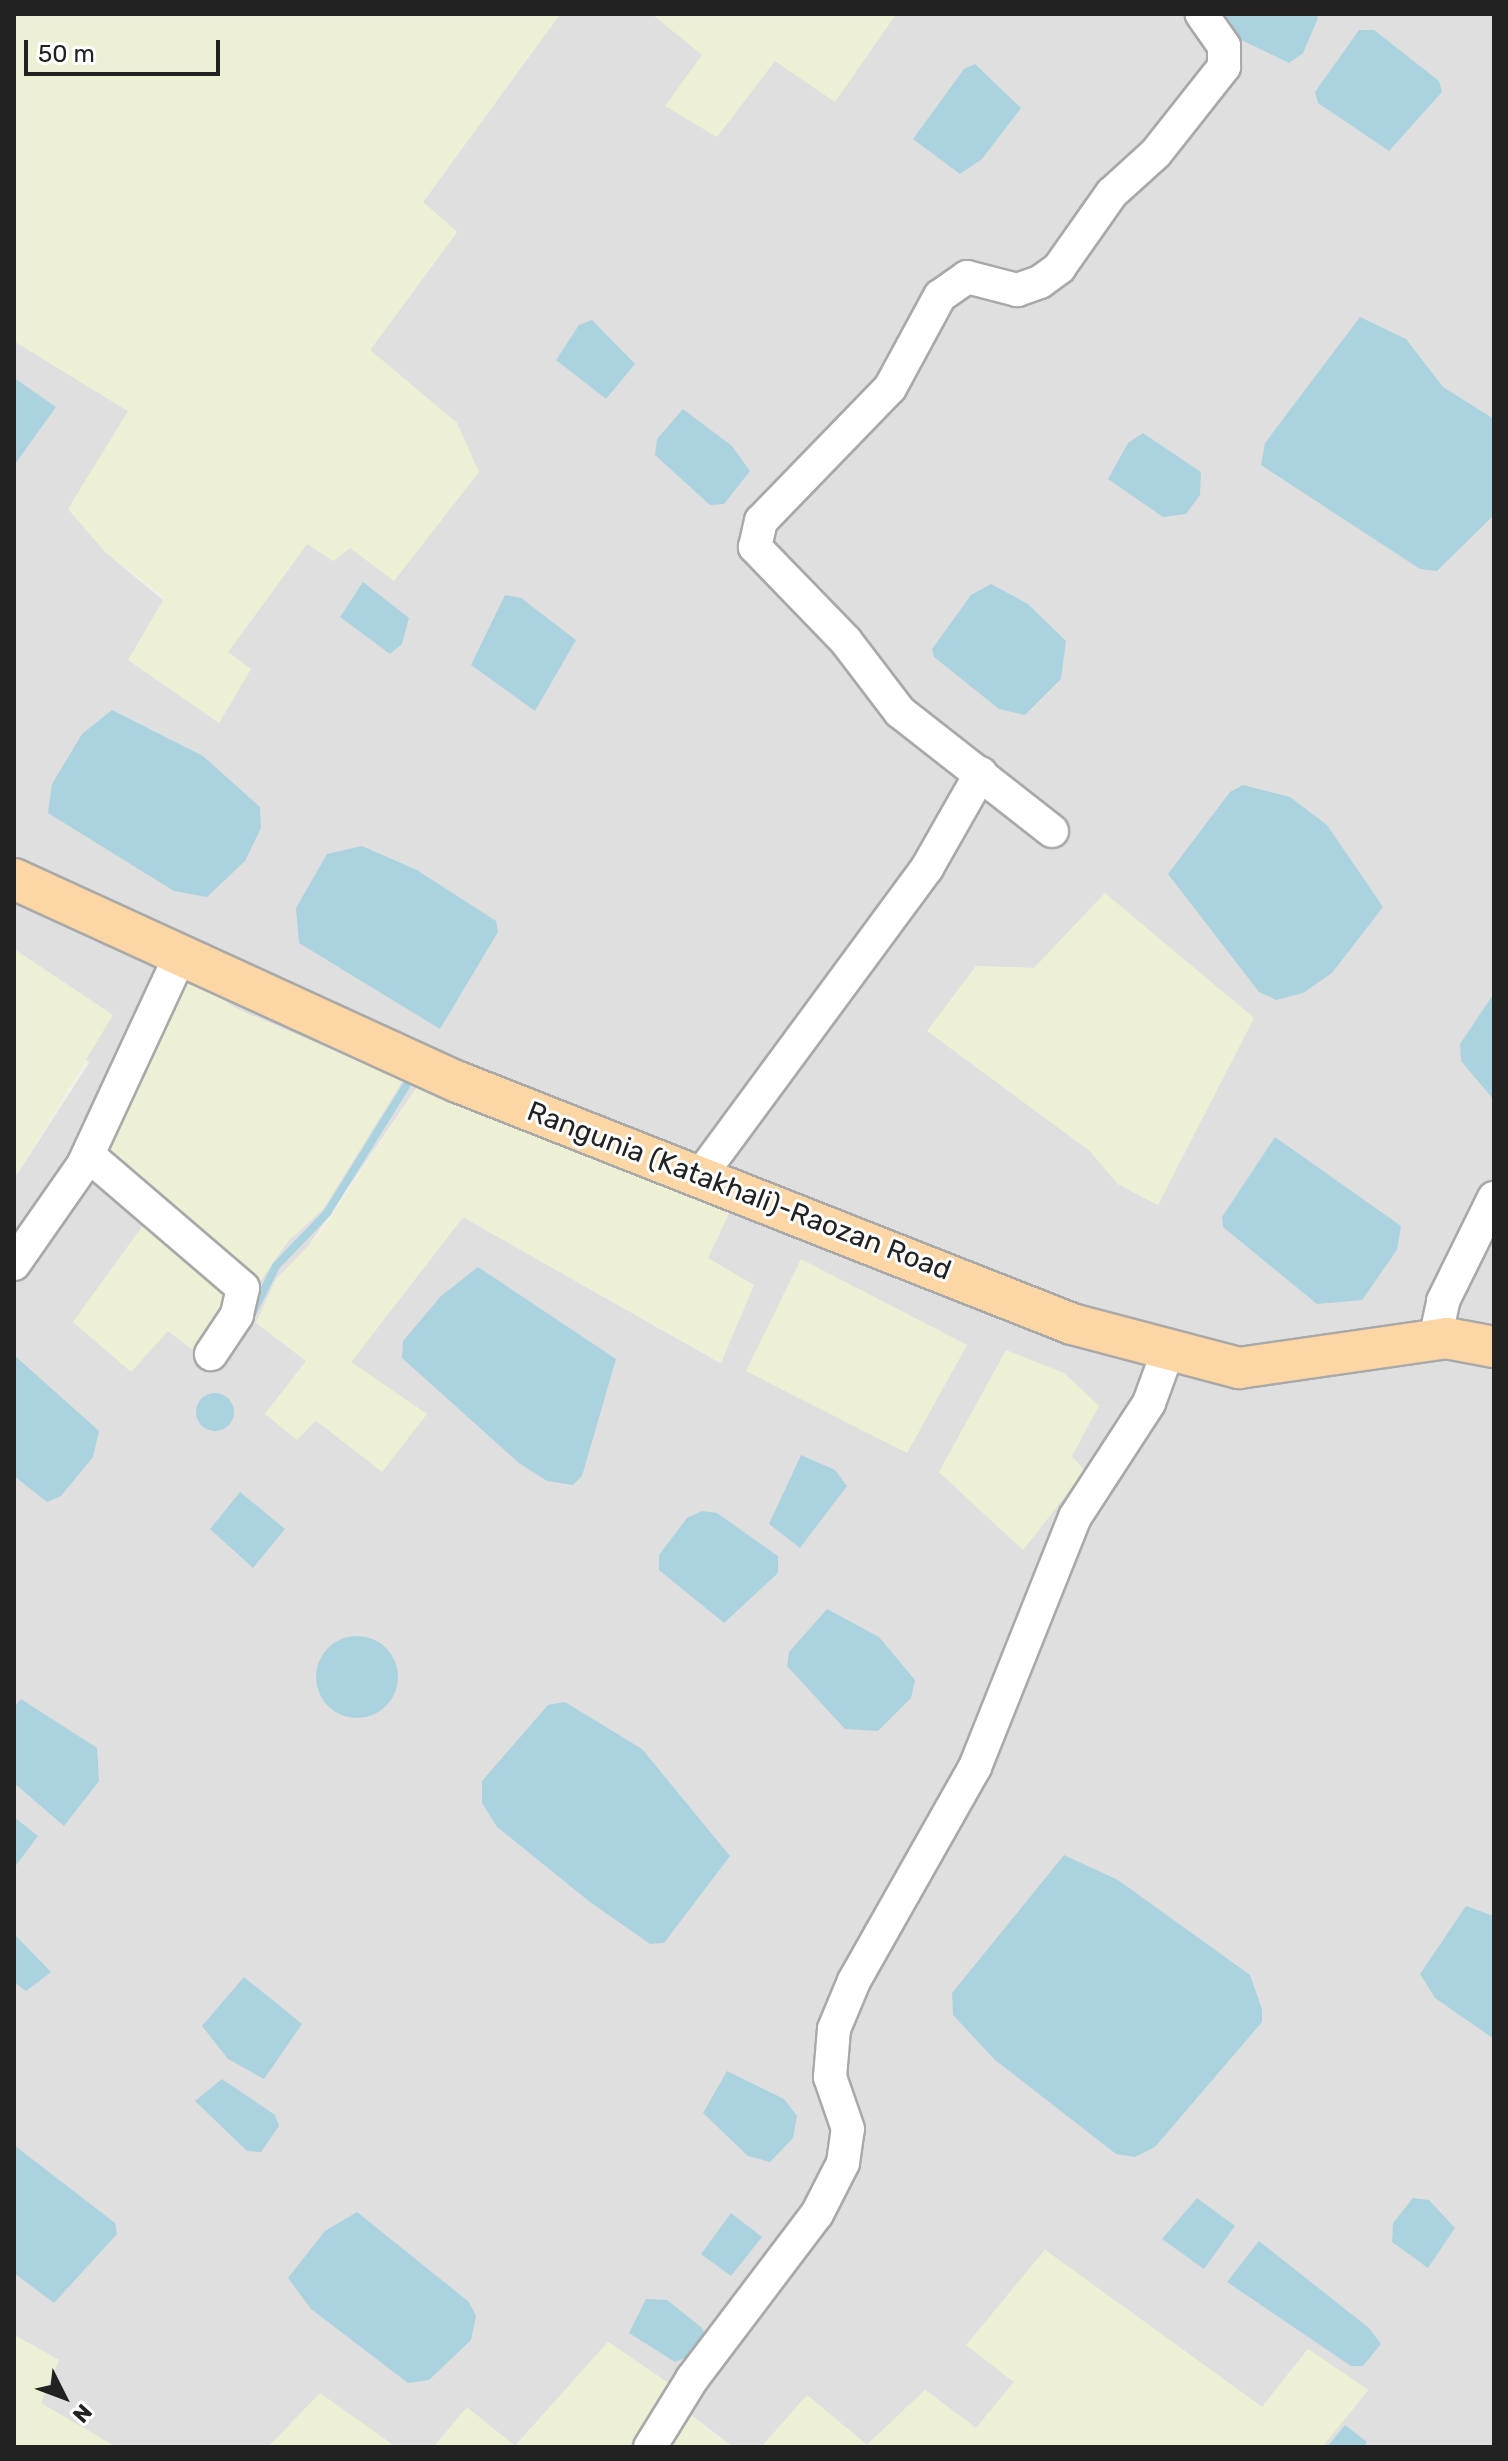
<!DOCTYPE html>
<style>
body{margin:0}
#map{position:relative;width:1508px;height:2461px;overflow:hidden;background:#f2efe9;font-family:Rubik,sans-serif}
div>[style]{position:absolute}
.residential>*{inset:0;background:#e0dfdf}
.farmland>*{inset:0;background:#eef0d5}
.water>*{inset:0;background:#aad3df}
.round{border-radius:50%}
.stream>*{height:8px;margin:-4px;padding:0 4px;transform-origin:4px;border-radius:4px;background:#aad3df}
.roads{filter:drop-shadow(2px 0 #a9a9a9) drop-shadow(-2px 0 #a9a9a9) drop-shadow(0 2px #a9a9a9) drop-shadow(0 -2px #a9a9a9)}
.minor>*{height:32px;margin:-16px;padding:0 16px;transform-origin:16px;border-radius:16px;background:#fff}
.major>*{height:40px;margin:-20px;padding:0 20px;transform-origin:20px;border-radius:20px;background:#fcd6a4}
span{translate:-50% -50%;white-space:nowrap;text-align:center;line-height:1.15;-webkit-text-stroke:6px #fff;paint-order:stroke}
.street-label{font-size:28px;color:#222}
.frame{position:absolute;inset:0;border:16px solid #222;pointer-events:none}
.north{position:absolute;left:24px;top:2357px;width:80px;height:80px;-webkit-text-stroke:6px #fff;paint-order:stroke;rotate:132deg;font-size:22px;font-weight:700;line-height:32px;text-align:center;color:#222}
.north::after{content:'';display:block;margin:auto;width:28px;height:36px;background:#222;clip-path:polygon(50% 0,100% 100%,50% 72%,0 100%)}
.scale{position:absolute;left:24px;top:40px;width:196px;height:36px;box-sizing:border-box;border:4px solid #222;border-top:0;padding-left:10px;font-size:24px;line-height:28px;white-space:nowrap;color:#222;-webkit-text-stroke:6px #fff;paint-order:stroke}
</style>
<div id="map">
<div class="residential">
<i style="clip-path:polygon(evenodd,560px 14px,652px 14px,703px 55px,775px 61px,835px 101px,896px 14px,1494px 14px,1494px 2447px,1322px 2447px,1368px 2390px,1308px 2349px,1262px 2407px,1045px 2250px,967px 2345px,1014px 2382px,976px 2428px,925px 2390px,867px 2445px,807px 2396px,766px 2447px,733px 2447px,682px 2408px,677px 2389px,608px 2342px,515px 2446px,467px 2408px,434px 2447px,396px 2447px,320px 2394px,268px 2447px,116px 2447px,40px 2403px,59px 2360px,14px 2335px,14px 1179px,89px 1063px,14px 949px,14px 341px,128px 411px,105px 552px,227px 653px,307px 544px,457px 423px,370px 350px,457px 232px,423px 202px,560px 14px,976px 966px,1034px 968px,1200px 1114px,1158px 1205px,1118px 1184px,1090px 1151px,928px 1031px,976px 966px,560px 14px,185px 977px,237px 1009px,403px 1080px,323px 1209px,288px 1241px,256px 1287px,185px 977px,560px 14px,419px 1084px,708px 1258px,720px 1363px,463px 1217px,351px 1362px,382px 1471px,315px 1420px,265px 1414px,307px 1361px,256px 1322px,419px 1084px,560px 14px,168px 1331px,221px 1333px,202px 1356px,168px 1331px)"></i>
</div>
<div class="farmland">
<i style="clip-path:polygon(14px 14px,560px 14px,423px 202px,457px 232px,370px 350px,457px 423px,479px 472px,394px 581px,350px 548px,333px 561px,307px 544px,228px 652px,251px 669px,219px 723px,128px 660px,165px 597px,105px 552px,68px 509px,128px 411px,14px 341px)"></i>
<i style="clip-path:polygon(652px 14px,896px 14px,835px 102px,775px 61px,717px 137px,665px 106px,702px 55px)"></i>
<i style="clip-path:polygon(1105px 893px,1254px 1018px,1158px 1205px,1118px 1184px,1090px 1151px,927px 1031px,976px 966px,1034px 968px)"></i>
<i style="clip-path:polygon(14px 949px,113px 1015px,14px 1179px)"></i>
<i style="clip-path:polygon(185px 976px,237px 1009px,403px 1080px,323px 1209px,288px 1241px,256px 1287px,130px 1179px,103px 1145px)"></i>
<i style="clip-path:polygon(419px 1084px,733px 1205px,708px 1258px,754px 1285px,721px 1363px,463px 1217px,351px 1362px,427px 1414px,382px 1472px,316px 1420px,297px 1440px,265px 1414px,306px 1361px,256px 1323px,276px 1279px,320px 1234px)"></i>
<i style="clip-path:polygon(149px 1217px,238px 1291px,201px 1356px,168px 1331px,131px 1372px,73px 1322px)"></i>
<i style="clip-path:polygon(801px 1259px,967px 1345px,907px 1453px,746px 1371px)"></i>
<i style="clip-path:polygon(1006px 1350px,1064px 1373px,1099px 1406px,1072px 1456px,1085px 1471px,1023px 1550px,939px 1472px)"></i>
<i style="clip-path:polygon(1045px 2250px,1262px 2407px,1308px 2349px,1368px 2390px,1322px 2447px,763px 2445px,807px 2395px,867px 2445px,925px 2390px,976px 2428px,1014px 2382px,966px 2345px)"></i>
<i style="clip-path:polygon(14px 2335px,59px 2360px,41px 2403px,116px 2447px,14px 2447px)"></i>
<i style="clip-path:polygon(608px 2342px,677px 2389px,646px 2447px,434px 2447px,467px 2407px,515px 2446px)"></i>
<i style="clip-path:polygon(320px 2393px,341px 2408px,396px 2447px,268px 2447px)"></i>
<i style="clip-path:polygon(682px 2408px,709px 2431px,733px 2447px,659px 2447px)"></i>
</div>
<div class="water">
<i style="clip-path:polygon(1219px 14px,1316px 14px,1318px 18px,1303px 53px,1289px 63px,1235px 37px)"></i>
<i style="clip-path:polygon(1359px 30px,1374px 30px,1439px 81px,1442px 92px,1389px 151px,1318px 103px,1315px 92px)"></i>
<i style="clip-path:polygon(975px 64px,1021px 108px,982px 159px,960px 174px,913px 139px,964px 69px)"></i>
<i style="clip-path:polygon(1360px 317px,1406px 339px,1443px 387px,1494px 419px,1494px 515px,1437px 571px,1420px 569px,1261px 465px,1265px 443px)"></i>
<i style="clip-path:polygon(592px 320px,635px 364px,606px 399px,556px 360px,579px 325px)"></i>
<i style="clip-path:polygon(14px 378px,56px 407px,15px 464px,14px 464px)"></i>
<i style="clip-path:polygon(683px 409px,732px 446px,750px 471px,724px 504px,710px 505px,655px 455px,657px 439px)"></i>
<i style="clip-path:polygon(1143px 433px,1201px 472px,1200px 495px,1186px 514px,1163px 517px,1108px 479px,1128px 443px)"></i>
<i style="clip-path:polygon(363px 582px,409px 618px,402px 644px,390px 654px,340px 617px)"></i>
<i style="clip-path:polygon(991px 584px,1028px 604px,1066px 641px,1061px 679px,1025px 715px,999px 709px,934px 657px,932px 649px,971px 595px)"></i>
<i style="clip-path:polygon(505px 595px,521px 598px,576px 640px,535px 711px,471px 665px)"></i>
<i style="clip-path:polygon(112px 710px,203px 756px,260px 807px,261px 828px,245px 861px,207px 897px,174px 891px,48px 813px,52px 784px,82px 734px)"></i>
<i style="clip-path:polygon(1243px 785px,1290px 797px,1327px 825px,1383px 907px,1332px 973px,1303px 993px,1276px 1000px,1259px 992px,1168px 874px,1230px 792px)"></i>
<i style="clip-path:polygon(362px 846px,417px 870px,496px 921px,498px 932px,440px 1029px,299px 943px,296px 908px,327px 854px)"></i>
<i style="clip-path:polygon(1494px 993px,1494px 1100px,1461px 1061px,1460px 1044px)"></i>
<i style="clip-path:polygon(1275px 1137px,1401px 1226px,1397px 1250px,1362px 1300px,1317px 1304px,1223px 1227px,1222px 1217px)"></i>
<i style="clip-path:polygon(478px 1267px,616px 1359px,582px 1476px,573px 1485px,547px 1481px,519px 1463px,402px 1358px,403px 1341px,441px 1296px)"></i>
<i style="clip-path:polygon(14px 1355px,99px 1431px,93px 1457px,61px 1496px,47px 1502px,14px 1476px)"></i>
<i class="round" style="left:196px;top:1393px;width:38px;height:38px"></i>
<i style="clip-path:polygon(801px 1455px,835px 1470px,847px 1486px,800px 1548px,769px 1524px)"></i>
<i style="clip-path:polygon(240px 1492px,285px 1529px,253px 1568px,210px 1529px)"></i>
<i style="clip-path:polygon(702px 1511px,717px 1513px,778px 1556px,778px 1573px,724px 1623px,659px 1570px,659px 1555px,687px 1518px)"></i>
<i style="clip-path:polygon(827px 1609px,879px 1637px,915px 1680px,911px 1698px,878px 1731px,845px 1729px,787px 1666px,789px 1652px)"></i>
<i class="round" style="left:316px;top:1636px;width:82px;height:82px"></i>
<i style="clip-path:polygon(21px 1699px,97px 1748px,99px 1781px,64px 1826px,14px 1783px,14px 1707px)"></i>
<i style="clip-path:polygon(565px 1702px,642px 1749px,730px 1856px,664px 1943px,650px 1944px,590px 1902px,497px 1827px,482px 1803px,482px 1781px,548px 1705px)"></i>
<i style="clip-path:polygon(14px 1817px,38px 1836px,14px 1868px)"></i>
<i style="clip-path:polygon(1064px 1855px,1118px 1880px,1250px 1975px,1262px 2009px,1262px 2022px,1155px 2147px,1135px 2157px,1116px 2154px,995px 2060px,953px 2015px,952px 1993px)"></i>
<i style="clip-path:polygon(1466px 1906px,1494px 1916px,1494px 2039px,1435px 1998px,1420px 1974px)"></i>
<i style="clip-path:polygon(16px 1936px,51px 1972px,26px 1991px,14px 1982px)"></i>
<i style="clip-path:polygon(244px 1977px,302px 2024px,264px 2079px,228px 2059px,202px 2026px)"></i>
<i style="clip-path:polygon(727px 2071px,784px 2099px,797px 2116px,793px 2138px,770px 2162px,748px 2156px,703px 2113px)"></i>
<i style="clip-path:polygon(222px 2079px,275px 2115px,279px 2126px,261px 2152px,247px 2151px,195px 2101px)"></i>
<i style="clip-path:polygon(14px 2145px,115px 2223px,117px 2234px,54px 2303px,14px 2273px)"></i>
<i style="clip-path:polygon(1197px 2198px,1235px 2226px,1204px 2269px,1162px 2239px)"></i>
<i style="clip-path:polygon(1413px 2198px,1429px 2200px,1455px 2228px,1428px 2268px,1392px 2242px,1393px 2223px)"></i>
<i style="clip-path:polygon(357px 2212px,469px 2302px,476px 2316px,471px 2340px,429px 2380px,408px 2383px,311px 2309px,288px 2278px,325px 2231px)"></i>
<i style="clip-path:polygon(731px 2213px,762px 2237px,731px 2276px,701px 2254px)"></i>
<i style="clip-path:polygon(1259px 2241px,1369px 2328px,1381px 2344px,1363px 2366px,1351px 2366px,1227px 2282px)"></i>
<i style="clip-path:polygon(646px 2299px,667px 2300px,701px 2327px,705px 2333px,692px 2355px,675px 2362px,629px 2333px)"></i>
<i style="clip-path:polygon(1345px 2425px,1367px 2442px,1363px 2447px,1327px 2447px)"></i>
</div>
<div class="stream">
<i style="left:251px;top:1316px;width:56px;rotate:-63.4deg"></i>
<i style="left:276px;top:1266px;width:74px;rotate:-46.1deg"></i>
<i style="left:327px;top:1213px;width:150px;rotate:-58.1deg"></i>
</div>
<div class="roads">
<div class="minor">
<i style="left:1052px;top:831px;width:193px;rotate:-141.9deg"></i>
<i style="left:900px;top:712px;width:89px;rotate:-127.3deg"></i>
<i style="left:846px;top:641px;width:131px;rotate:-134.1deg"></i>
<i style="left:755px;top:547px;width:27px;rotate:-77deg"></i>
<i style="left:761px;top:521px;width:185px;rotate:-45.9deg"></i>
<i style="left:890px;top:388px;width:105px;rotate:-61.5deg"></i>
<i style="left:940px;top:296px;width:33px;rotate:-35deg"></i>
<i style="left:967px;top:277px;width:52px;rotate:14.6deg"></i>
<i style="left:1017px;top:290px;width:24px;rotate:-19deg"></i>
<i style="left:1040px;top:282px;width:24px;rotate:-36deg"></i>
<i style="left:1059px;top:268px;width:92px;rotate:-54.8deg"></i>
<i style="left:1112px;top:193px;width:59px;rotate:-42.3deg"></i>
<i style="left:1156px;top:153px;width:110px;rotate:-51.7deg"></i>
<i style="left:1224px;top:67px;width:21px;rotate:-90deg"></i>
<i style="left:1224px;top:46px;width:39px;rotate:-125deg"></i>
<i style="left:88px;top:1155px;width:204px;rotate:40.6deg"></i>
<i style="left:243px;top:1288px;width:28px;rotate:103deg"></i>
<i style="left:237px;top:1315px;width:47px;rotate:123.7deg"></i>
<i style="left:700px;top:1176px;width:383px;rotate:-53.6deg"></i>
<i style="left:927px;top:868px;width:109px;rotate:-60.4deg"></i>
<i style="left:14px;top:1264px;width:121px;rotate:-55.1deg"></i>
<i style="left:83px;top:1165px;width:233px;rotate:-65.1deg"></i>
<i style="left:1435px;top:1340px;width:40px;rotate:-78deg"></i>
<i style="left:1443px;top:1301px;width:115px;rotate:-63.7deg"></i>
<i style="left:650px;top:2447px;width:80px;rotate:-58.3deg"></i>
<i style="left:692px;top:2379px;width:207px;rotate:-52.9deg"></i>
<i style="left:817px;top:2214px;width:57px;rotate:-63deg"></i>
<i style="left:843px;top:2163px;width:34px;rotate:-82deg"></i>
<i style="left:848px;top:2129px;width:55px;rotate:-109.1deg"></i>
<i style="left:830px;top:2077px;width:48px;rotate:-85.2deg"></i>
<i style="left:834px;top:2029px;width:52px;rotate:-67.4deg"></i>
<i style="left:854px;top:1981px;width:246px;rotate:-60.5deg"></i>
<i style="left:975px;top:1767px;width:269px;rotate:-68.2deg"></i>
<i style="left:1075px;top:1517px;width:136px;rotate:-57deg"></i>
<i style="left:1149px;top:1403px;width:55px;rotate:-69.9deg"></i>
</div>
<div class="major">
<i style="left:14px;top:879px;width:488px;rotate:24.6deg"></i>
<i style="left:458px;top:1082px;width:660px;rotate:21.51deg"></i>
<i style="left:1072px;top:1324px;width:173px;rotate:14.8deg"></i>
<i style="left:1239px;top:1368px;width:209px;rotate:-8.2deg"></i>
<i style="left:1446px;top:1338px;width:49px;rotate:10.6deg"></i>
</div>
</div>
<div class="street-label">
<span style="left:739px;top:1191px;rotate:21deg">Rangunia (Katakhali)-Raozan Road</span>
</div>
<div class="frame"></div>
<div class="north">N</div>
<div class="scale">50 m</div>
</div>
